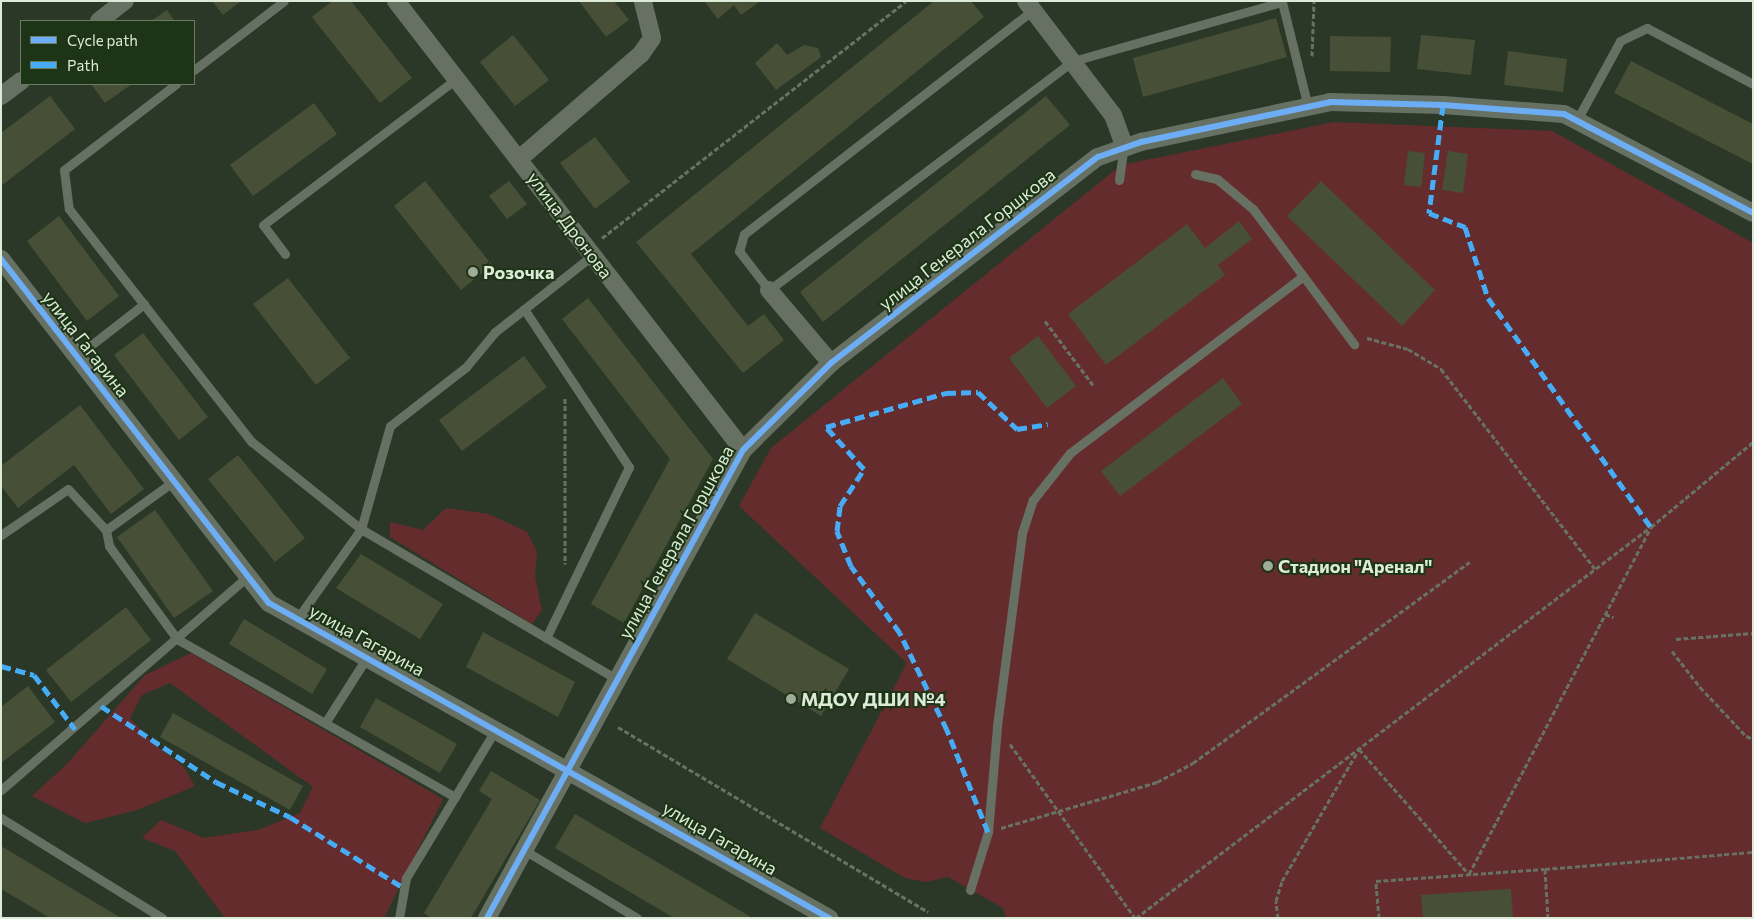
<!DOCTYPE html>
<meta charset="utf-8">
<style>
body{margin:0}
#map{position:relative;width:1754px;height:919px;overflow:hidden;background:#2b3827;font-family:Commissioner,sans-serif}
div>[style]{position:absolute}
.green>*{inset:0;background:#652c2d}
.building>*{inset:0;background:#475036}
.path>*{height:3px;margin-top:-1.5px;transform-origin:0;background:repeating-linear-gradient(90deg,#677164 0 5px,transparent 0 7.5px)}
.service>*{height:9px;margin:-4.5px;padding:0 4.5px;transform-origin:4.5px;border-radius:4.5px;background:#677163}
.minor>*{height:18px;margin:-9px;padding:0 9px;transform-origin:9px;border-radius:9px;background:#677163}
.quiet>*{height:5px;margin-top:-2.5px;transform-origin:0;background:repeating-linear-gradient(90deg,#46acf6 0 10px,transparent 0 15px)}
.cycleway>*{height:6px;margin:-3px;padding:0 3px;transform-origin:3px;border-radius:3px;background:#6dadf4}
.dots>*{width:14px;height:14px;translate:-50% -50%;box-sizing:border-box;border:2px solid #1d3416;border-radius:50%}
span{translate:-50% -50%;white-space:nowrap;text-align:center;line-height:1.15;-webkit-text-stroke:4px #1d3416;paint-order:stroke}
.street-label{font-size:18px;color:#dcebd8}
.poi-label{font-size:18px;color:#dcebd8;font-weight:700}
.left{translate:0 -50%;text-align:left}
.frame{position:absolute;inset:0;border:2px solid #dcebd8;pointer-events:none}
.legend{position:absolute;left:20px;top:20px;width:175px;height:65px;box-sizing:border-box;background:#1d3416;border:1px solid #697d64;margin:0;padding:6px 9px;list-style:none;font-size:15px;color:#dcebd8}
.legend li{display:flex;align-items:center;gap:10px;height:25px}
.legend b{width:25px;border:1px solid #697d64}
</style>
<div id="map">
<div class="green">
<i style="clip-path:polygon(1334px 122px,1552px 131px,1753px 243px,1753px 918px,1006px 918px,1003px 908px,948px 877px,925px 882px,905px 878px,820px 828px,907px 663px,739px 506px,771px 448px,1121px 165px)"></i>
<i style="clip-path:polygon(446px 508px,489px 514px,527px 532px,537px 552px,535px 576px,542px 610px,532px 624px,390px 537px,390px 522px,423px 530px)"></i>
<i style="clip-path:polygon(191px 653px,443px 799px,384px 918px,225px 918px,175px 851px,142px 838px,161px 820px,204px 838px,258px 830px,300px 813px,313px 787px,170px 683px,142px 695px,130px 718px,156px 746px,183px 766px,195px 786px,137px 810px,85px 823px,32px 796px,67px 764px,145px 675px)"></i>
</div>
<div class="building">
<i style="clip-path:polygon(212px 1px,241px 1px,223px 15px)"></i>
<i style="clip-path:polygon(332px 1px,351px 1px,412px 78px,380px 103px,312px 17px)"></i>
<i style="clip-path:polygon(579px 1px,614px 1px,629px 20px,606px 37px)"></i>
<i style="clip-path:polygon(704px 1px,758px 1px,759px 2px,741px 15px,734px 5px,718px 19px)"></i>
<i style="clip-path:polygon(934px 1px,971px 1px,984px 17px,691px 254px,748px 326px,764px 314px,784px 340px,743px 373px,636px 242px)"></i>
<i style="clip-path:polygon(167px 10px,175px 21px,151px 21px)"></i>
<i style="clip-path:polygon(1276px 18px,1287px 57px,1143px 97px,1133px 58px)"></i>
<i style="clip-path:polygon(513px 35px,549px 80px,515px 106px,480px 62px)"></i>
<i style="clip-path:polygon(1421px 35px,1475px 40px,1471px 75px,1417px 69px)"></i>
<i style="clip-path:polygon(1330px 36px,1391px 37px,1390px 72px,1330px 71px)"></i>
<i style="clip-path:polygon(777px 43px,787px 55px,804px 45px,818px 48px,821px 57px,776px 90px,755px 63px)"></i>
<i style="clip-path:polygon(1508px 51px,1567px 59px,1563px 92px,1504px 85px)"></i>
<i style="clip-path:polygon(1631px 61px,1753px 124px,1753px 164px,1614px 93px)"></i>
<i style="clip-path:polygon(91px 84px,132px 84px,105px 103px)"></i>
<i style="clip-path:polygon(50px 96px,75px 129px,1px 186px,1px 133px)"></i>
<i style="clip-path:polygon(1046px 96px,1070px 125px,823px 322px,800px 292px)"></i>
<i style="clip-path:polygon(314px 103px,337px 134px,253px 196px,230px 165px)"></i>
<i style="clip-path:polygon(595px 137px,630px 182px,595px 209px,560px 163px)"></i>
<i style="clip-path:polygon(1408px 151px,1425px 153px,1421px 187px,1404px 185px)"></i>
<i style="clip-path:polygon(1448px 151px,1468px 154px,1463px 193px,1442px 190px)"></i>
<i style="clip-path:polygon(425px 181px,492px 265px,461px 290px,394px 206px)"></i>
<i style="clip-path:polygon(509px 181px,527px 204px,507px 219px,489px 196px)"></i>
<i style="clip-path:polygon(1321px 181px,1435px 290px,1402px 326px,1287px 216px)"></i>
<i style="clip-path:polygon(59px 216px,119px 296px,87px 321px,27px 241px)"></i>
<i style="clip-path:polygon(1239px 221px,1252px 239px,1218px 265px,1225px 275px,1106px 365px,1068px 314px,1187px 224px,1205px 248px)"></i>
<i style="clip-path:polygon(288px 278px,350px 358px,316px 385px,253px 304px)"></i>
<i style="clip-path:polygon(588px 298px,713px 459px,624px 623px,591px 604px,670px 459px,562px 319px)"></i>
<i style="clip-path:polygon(143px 333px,208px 417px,179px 440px,114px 355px)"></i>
<i style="clip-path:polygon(1038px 336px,1076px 386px,1047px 408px,1009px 358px)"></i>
<i style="clip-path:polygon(524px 356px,547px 387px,462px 451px,439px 420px)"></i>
<i style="clip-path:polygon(1223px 378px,1242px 404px,1120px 496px,1101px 471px)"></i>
<i style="clip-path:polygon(80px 405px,144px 489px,111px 514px,74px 465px,18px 508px,1px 486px,1px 466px)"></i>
<i style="clip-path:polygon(238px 455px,305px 538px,275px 562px,208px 479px)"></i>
<i style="clip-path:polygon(155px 510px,213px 591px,174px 618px,117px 537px)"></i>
<i style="clip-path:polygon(361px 554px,443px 604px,420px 639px,336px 588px)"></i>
<i style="clip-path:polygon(126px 607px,151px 640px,71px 702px,46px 670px)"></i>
<i style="clip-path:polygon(755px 613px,849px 669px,821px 716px,727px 659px)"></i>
<i style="clip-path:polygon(244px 619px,327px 669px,312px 694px,229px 644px)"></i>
<i style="clip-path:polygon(483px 632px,575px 682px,558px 717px,466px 667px)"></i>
<i style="clip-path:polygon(28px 686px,55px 722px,1px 763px,1px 707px)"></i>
<i style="clip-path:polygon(376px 698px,457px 744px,440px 773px,360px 727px)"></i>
<i style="clip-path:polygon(173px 713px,303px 786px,290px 810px,160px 737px)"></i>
<i style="clip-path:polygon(491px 771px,540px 800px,471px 918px,431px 918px,424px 913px,492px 799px,479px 791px)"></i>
<i style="clip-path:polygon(575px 814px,746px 914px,752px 918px,674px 918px,555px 848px)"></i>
<i style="clip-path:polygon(1px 846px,121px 918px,50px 918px,1px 889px)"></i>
<i style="clip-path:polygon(1511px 889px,1513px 918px,1423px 918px,1421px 895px)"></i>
</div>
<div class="path">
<i style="left:1312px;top:56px;width:55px;rotate:-87.9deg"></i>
<i style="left:602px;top:238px;width:385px;rotate:-37.9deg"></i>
<i style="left:1045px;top:321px;width:80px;rotate:53.1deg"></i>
<i style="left:1367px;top:338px;width:42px;rotate:15deg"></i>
<i style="left:1408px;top:349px;width:39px;rotate:31deg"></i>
<i style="left:1441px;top:369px;width:252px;rotate:52.4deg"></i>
<i style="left:565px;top:398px;width:166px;rotate:90deg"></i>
<i style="left:1605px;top:614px;width:9px;rotate:21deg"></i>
<i style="left:1676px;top:639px;width:77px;rotate:-4.5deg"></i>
<i style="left:1672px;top:651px;width:46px;rotate:52.1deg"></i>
<i style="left:1700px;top:687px;width:67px;rotate:46.8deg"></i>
<i style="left:1746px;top:736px;width:8px;rotate:23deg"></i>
<i style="left:618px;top:727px;width:361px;rotate:30.8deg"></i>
<i style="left:1010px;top:744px;width:214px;rotate:54.3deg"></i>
<i style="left:1001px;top:828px;width:163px;rotate:-16.4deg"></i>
<i style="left:1157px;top:782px;width:41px;rotate:-27.8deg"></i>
<i style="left:1193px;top:763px;width:342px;rotate:-36deg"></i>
<i style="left:1545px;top:869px;width:209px;rotate:-4.7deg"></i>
<i style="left:1136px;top:918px;width:643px;rotate:-37.23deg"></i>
<i style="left:1278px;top:918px;width:17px;rotate:-97deg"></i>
<i style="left:1276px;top:901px;width:21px;rotate:-73deg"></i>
<i style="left:1282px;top:881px;width:153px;rotate:-59.7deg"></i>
<i style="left:1359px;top:749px;width:167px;rotate:48.7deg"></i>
<i style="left:1469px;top:874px;width:392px;rotate:-62.3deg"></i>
<i style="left:1651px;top:527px;width:133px;rotate:-39.8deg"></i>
<i style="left:1379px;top:918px;width:37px;rotate:-95deg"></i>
<i style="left:1376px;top:881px;width:169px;rotate:-4.1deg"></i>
<i style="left:1545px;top:869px;width:49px;rotate:86.5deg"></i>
</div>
<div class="service">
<i style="left:1033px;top:10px;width:366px;rotate:142.2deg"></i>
<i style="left:744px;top:234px;width:18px;rotate:106deg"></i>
<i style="left:739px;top:251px;width:49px;rotate:52.4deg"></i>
<i style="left:769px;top:290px;width:381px;rotate:-37deg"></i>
<i style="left:1073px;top:61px;width:217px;rotate:-15.8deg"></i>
<i style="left:1282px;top:2px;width:108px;rotate:76.1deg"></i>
<i style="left:194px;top:70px;width:113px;rotate:-37.5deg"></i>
<i style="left:176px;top:84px;width:141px;rotate:142.5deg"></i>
<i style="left:64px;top:170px;width:39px;rotate:83deg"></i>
<i style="left:69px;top:209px;width:296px;rotate:51.9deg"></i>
<i style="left:252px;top:442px;width:139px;rotate:38.6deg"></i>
<i style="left:361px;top:529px;width:298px;rotate:30.4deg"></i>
<i style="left:1577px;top:120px;width:90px;rotate:-61.4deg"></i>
<i style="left:1620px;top:41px;width:30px;rotate:-26deg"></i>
<i style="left:1647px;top:28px;width:120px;rotate:27.8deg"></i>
<i style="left:1195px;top:174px;width:23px;rotate:13deg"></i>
<i style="left:1217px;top:179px;width:47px;rotate:39.8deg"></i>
<i style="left:1253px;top:209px;width:169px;rotate:53.2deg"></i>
<i style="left:1119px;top:180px;width:34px;rotate:-82deg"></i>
<i style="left:285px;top:254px;width:36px;rotate:-127deg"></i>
<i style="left:263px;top:225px;width:242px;rotate:-37.1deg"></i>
<i style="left:524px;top:309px;width:190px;rotate:56.4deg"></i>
<i style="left:629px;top:467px;width:190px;rotate:115.9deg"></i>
<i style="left:77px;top:356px;width:85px;rotate:-37.8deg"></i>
<i style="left:106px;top:530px;width:16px;rotate:79deg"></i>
<i style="left:109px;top:546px;width:115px;rotate:53.8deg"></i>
<i style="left:177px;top:639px;width:320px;rotate:29.6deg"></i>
<i style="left:1px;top:535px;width:81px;rotate:-34.5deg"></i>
<i style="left:68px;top:489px;width:56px;rotate:47.2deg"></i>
<i style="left:106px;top:530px;width:84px;rotate:-35.8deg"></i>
<i style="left:297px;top:619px;width:110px;rotate:-54.6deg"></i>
<i style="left:361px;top:529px;width:107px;rotate:-74.3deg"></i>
<i style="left:390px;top:426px;width:96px;rotate:-37.8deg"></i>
<i style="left:466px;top:367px;width:45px;rotate:-50.4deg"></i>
<i style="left:495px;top:332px;width:125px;rotate:-38.2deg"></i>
<i style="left:325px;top:723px;width:78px;rotate:-57.5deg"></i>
<i style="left:1px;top:790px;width:327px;rotate:-40.9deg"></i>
<i style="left:1px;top:818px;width:190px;rotate:31.8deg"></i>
<i style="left:524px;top:850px;width:132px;rotate:31deg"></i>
<i style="left:970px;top:890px;width:61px;rotate:-72.8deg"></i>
<i style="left:988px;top:832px;width:106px;rotate:-85.1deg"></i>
<i style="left:997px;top:726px;width:195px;rotate:-82.6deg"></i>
<i style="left:1022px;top:533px;width:35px;rotate:-72deg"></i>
<i style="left:1033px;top:500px;width:60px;rotate:-51.8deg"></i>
<i style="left:1070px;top:453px;width:291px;rotate:-37.2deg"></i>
<i style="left:399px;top:918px;width:41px;rotate:-80.1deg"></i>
<i style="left:406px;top:878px;width:174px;rotate:-58.9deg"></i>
</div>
<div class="minor">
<i style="left:396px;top:1px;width:567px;rotate:52.3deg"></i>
<i style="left:1026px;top:1px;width:143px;rotate:52.7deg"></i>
<i style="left:1113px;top:115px;width:33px;rotate:70deg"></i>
<i style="left:99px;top:21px;width:33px;rotate:-38deg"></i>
<i style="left:1px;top:96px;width:25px;rotate:-37deg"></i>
<i style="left:519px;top:159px;width:161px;rotate:-40.7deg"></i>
<i style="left:641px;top:54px;width:19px;rotate:-55deg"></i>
<i style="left:652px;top:38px;width:38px;rotate:-104deg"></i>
<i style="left:1px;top:259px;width:436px;rotate:52.1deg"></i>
<i style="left:269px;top:603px;width:643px;rotate:29.36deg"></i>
<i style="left:769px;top:290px;width:96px;rotate:49.7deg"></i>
<i style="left:487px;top:918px;width:533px;rotate:-61.32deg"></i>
<i style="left:743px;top:450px;width:124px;rotate:-44.7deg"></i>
<i style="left:831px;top:363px;width:337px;rotate:-37.7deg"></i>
<i style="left:1098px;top:157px;width:46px;rotate:-19.2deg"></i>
<i style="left:1141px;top:142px;width:193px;rotate:-11.9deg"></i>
<i style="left:1330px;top:102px;width:113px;rotate:1.5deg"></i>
<i style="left:1443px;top:105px;width:121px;rotate:4.3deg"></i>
<i style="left:1564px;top:114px;width:213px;rotate:27.6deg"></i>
</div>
<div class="quiet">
<i style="left:1443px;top:105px;width:109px;rotate:97.4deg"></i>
<i style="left:1429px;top:213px;width:39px;rotate:21deg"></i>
<i style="left:1465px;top:227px;width:75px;rotate:72.1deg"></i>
<i style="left:1488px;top:298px;width:281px;rotate:54.6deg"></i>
<i style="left:1px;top:666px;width:34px;rotate:15deg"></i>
<i style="left:34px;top:675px;width:68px;rotate:52.8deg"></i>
<i style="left:101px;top:706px;width:138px;rotate:33.5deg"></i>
<i style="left:216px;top:782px;width:82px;rotate:25.3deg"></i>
<i style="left:290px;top:817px;width:134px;rotate:31.9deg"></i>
<i style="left:988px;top:832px;width:110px;rotate:-111.9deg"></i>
<i style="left:947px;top:730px;width:108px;rotate:-115.9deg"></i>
<i style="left:900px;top:633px;width:83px;rotate:-126.2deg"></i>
<i style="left:851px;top:566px;width:38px;rotate:-112deg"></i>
<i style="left:837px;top:531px;width:25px;rotate:-83deg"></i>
<i style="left:840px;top:506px;width:44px;rotate:-57deg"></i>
<i style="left:864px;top:469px;width:57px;rotate:-132.1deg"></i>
<i style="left:826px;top:427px;width:125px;rotate:-15.8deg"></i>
<i style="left:946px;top:393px;width:32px;rotate:-2deg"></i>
<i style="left:978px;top:392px;width:54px;rotate:43.5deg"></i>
<i style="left:1017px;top:429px;width:31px;rotate:-9deg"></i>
</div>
<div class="cycleway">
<i style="left:1px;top:259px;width:436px;rotate:52.1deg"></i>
<i style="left:269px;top:603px;width:643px;rotate:29.36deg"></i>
<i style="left:487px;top:918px;width:533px;rotate:-61.32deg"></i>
<i style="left:743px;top:450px;width:124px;rotate:-44.7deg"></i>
<i style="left:831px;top:363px;width:337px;rotate:-37.7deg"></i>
<i style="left:1098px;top:157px;width:46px;rotate:-19.2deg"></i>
<i style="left:1141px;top:142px;width:193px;rotate:-11.9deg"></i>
<i style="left:1330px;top:102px;width:113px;rotate:1.5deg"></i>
<i style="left:1443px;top:105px;width:121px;rotate:4.3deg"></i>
<i style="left:1564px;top:114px;width:213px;rotate:27.6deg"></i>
</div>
<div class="dots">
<i style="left:473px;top:272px;background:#9eac9a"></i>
<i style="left:1268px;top:566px;background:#9eac9a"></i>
<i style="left:791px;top:699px;background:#9eac9a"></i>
</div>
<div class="street-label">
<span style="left:570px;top:225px;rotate:53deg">улица Дронова</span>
<span style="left:967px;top:239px;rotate:-38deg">улица Генерала Горшкова</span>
<span style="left:86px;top:344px;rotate:52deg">улица Гагарина</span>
<span style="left:676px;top:542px;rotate:-61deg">улица Генерала Горшкова</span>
<span style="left:367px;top:640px;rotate:29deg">улица Гагарина</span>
<span style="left:720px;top:838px;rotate:30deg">улица Гагарина</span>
</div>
<div class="poi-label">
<span class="left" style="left:483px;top:272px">Розочка</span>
<span class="left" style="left:1278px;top:566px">Стадион "Аренал"</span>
<span class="left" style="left:801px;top:699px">МДОУ ДШИ №4</span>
</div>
<div class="frame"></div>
<ul class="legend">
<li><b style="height:6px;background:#6dadf4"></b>Cycle path</li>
<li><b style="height:6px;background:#46acf6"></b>Path</li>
</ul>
</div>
